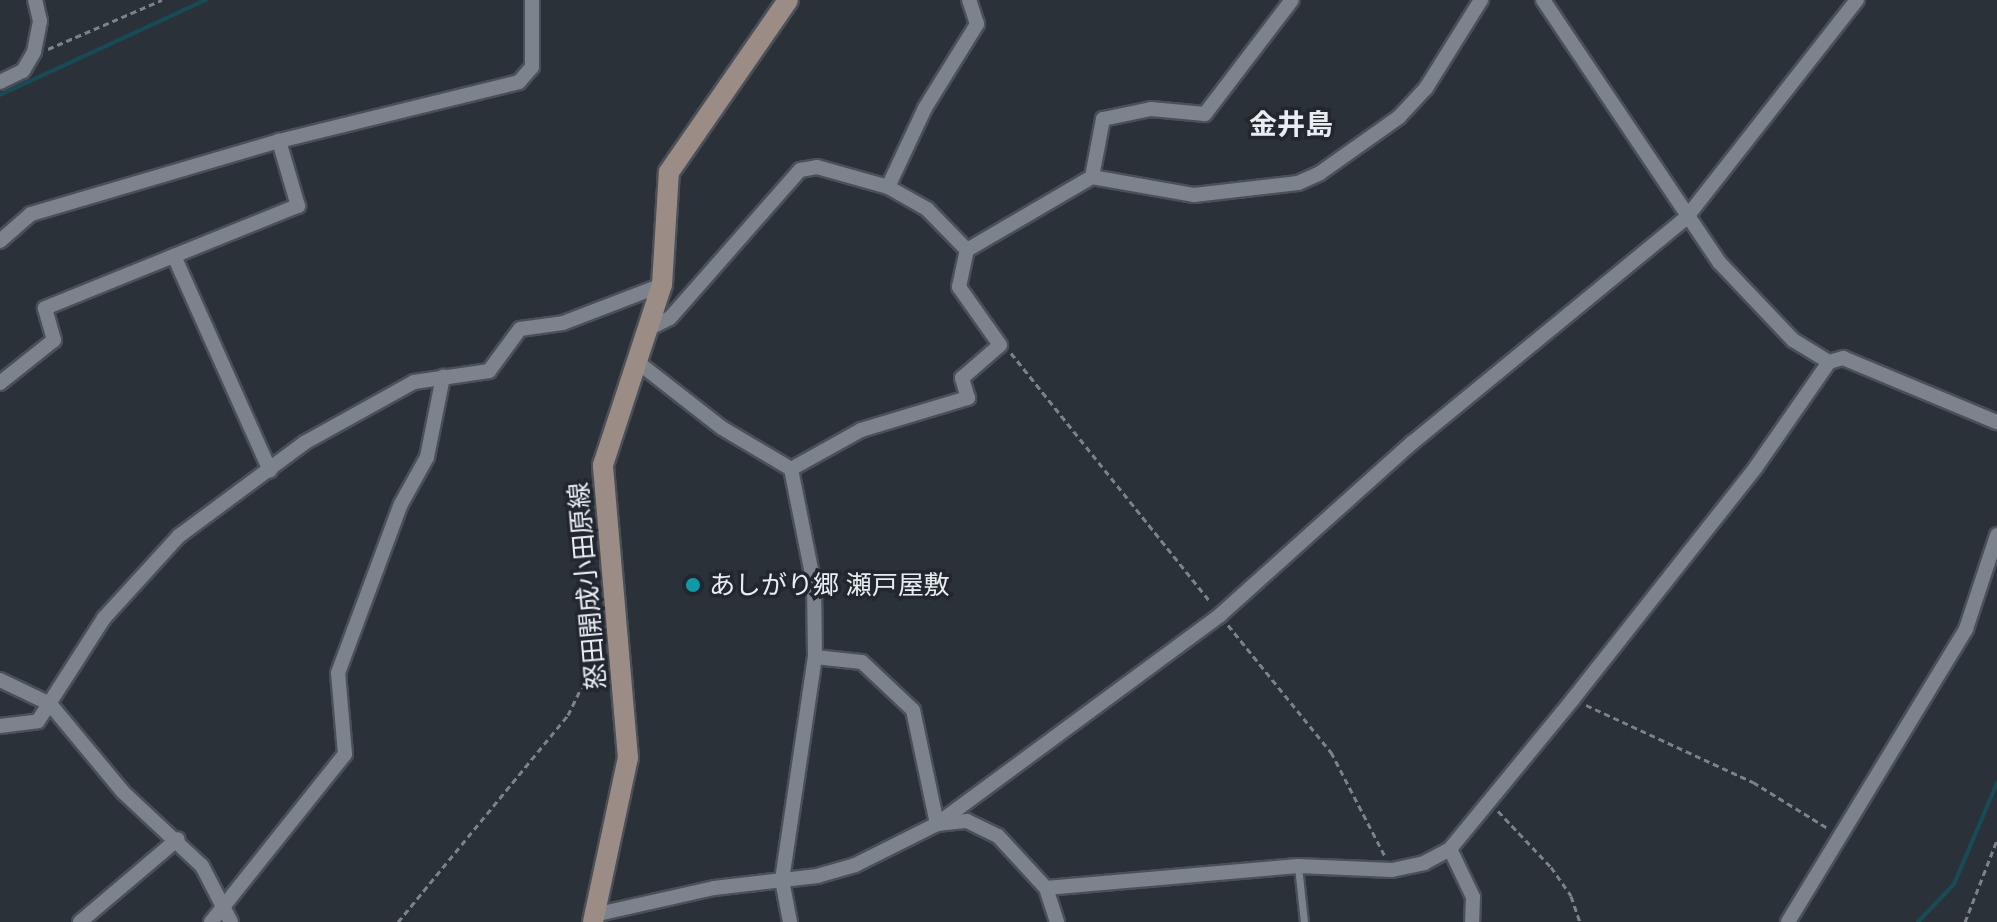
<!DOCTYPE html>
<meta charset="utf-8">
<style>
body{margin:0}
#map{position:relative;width:1997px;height:922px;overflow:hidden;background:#2b3139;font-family:Lato,"Noto Sans JP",sans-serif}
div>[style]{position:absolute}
.stream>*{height:4px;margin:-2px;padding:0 2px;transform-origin:2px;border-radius:2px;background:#174c57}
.path>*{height:3px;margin-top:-1.5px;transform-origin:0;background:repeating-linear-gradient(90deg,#7c8288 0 6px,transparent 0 10px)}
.roads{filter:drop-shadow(2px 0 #4b4f57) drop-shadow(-2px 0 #4b4f57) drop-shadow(0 2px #4b4f57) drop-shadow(0 -2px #4b4f57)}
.service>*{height:7px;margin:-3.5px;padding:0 3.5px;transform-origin:3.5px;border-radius:3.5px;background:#7c838d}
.minor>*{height:14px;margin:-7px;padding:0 7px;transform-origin:7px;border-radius:7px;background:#7c838d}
.secondary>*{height:20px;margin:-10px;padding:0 10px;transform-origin:10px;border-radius:10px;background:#9c8c86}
.dots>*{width:22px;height:22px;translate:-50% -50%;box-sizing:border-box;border:4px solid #22272f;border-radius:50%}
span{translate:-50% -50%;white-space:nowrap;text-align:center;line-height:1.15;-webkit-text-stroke:7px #22272f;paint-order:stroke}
.poi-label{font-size:26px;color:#e9edf2}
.left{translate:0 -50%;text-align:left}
.street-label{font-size:26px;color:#e9edf2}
.neighbourhood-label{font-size:28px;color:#e9edf2;font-weight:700}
</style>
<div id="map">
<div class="stream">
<i style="left:0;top:95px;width:227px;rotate:-24.8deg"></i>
<i style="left:1918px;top:922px;width:52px;rotate:-46.5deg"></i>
<i style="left:1954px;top:884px;width:110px;rotate:-66.9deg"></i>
</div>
<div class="path">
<i style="left:48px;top:49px;width:124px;rotate:-23.3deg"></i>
<i style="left:1011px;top:353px;width:320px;rotate:51.3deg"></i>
<i style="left:1228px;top:625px;width:164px;rotate:51deg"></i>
<i style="left:1331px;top:752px;width:117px;rotate:62.6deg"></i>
<i style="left:1586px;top:705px;width:184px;rotate:24.8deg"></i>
<i style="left:1753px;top:782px;width:89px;rotate:31.7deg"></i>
<i style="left:1498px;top:811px;width:77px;rotate:46.6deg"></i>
<i style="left:1551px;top:867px;width:35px;rotate:55deg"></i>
<i style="left:1571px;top:896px;width:28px;rotate:71deg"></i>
<i style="left:398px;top:922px;width:268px;rotate:-50.6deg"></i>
<i style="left:568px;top:715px;width:34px;rotate:-64deg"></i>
<i style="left:583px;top:684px;width:80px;rotate:-80.7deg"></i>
<i style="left:1965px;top:922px;width:88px;rotate:-68.7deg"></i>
</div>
<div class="roads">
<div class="service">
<i style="left:1298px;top:866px;width:56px;rotate:83.9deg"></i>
</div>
<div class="minor">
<i style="left:1543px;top:0;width:316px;rotate:56.1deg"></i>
<i style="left:1719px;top:262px;width:108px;rotate:46.5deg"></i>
<i style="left:1793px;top:340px;width:42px;rotate:31.4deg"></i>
<i style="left:0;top:82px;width:25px;rotate:-26deg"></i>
<i style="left:23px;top:71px;width:22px;rotate:-60deg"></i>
<i style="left:34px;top:52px;width:32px;rotate:-79deg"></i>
<i style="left:40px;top:21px;width:22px;rotate:-103deg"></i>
<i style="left:1092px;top:177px;width:59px;rotate:-79.3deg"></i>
<i style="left:1103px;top:119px;width:49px;rotate:-11.8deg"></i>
<i style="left:1151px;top:109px;width:54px;rotate:5.3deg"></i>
<i style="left:1205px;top:114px;width:143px;rotate:-52.7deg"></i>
<i style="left:888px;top:187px;width:87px;rotate:-64.9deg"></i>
<i style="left:925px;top:108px;width:99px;rotate:-58.2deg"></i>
<i style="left:977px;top:24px;width:25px;rotate:-108deg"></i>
<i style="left:0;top:241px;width:41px;rotate:-41.1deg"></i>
<i style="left:31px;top:214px;width:259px;rotate:-16.4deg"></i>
<i style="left:279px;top:141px;width:247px;rotate:-13.8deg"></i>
<i style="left:519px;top:82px;width:20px;rotate:-49deg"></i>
<i style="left:532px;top:67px;width:67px;rotate:-90deg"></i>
<i style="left:174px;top:256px;width:235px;rotate:65.9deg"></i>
<i style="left:652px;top:327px;width:20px;rotate:-27deg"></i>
<i style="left:670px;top:318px;width:197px;rotate:-48.7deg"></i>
<i style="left:800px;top:170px;width:17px;rotate:-10deg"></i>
<i style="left:817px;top:167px;width:74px;rotate:15.7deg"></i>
<i style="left:888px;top:187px;width:45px;rotate:29.4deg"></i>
<i style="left:927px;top:209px;width:57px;rotate:45.7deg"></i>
<i style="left:640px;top:364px;width:104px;rotate:38deg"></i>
<i style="left:722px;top:428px;width:80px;rotate:30.7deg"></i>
<i style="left:791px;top:469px;width:117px;rotate:78.7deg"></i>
<i style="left:814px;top:584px;width:73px;rotate:89.2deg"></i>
<i style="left:815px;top:657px;width:47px;rotate:6.1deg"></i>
<i style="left:862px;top:662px;width:70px;rotate:43.3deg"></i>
<i style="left:913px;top:710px;width:116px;rotate:78.1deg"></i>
<i style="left:0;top:383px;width:69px;rotate:-38.5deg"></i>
<i style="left:54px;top:340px;width:33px;rotate:-106deg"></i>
<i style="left:45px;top:308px;width:273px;rotate:-22deg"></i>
<i style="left:298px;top:206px;width:68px;rotate:-106.3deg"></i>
<i style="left:791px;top:469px;width:80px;rotate:-29.1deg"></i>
<i style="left:861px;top:430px;width:112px;rotate:-16.7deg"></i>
<i style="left:968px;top:398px;width:21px;rotate:-107deg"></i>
<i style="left:962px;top:378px;width:50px;rotate:-41deg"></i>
<i style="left:1000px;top:345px;width:71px;rotate:-125.3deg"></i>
<i style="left:959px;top:287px;width:38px;rotate:-78deg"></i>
<i style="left:967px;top:250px;width:145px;rotate:-30.3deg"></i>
<i style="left:1092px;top:177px;width:104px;rotate:10deg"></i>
<i style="left:1194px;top:195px;width:105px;rotate:-6.6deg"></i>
<i style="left:1298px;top:183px;width:24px;rotate:-24deg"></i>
<i style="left:1320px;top:173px;width:97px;rotate:-35.3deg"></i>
<i style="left:1399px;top:117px;width:40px;rotate:-47deg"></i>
<i style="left:1426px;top:88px;width:104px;rotate:-58deg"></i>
<i style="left:0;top:680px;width:55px;rotate:25.6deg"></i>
<i style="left:50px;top:704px;width:114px;rotate:50.3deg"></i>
<i style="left:123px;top:792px;width:108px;rotate:43.1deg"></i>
<i style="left:202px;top:866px;width:63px;rotate:62.6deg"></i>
<i style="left:0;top:726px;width:38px;rotate:-7deg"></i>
<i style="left:38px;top:721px;width:122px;rotate:-57.3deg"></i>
<i style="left:104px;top:618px;width:111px;rotate:-47.6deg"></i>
<i style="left:179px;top:536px;width:156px;rotate:-36.6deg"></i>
<i style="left:304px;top:443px;width:126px;rotate:-29deg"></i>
<i style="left:414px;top:382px;width:76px;rotate:-8.3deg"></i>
<i style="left:489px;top:371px;width:52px;rotate:-53.6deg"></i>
<i style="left:520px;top:329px;width:43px;rotate:-7.9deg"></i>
<i style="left:563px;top:323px;width:106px;rotate:-21deg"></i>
<i style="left:937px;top:824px;width:30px;rotate:-6deg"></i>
<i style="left:967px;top:821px;width:34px;rotate:26deg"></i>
<i style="left:998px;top:836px;width:71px;rotate:47.3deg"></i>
<i style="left:1046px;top:888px;width:36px;rotate:72deg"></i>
<i style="left:1450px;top:849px;width:53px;rotate:64.4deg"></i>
<i style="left:1473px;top:897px;width:25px;rotate:92deg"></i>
<i style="left:1046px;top:888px;width:253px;rotate:-5deg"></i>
<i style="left:1298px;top:866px;width:94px;rotate:2.4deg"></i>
<i style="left:1392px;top:870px;width:33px;rotate:-12deg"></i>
<i style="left:1424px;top:863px;width:30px;rotate:-28deg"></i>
<i style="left:1450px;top:849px;width:194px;rotate:-50.6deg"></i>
<i style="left:1573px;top:699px;width:295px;rotate:-51.7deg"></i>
<i style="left:1756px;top:467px;width:128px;rotate:-55.2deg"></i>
<i style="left:1829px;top:362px;width:15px;rotate:-16deg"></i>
<i style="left:1843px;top:358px;width:167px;rotate:22.6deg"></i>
<i style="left:598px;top:914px;width:119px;rotate:-12.6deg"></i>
<i style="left:714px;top:888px;width:104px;rotate:-6.6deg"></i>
<i style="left:817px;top:876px;width:40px;rotate:-16deg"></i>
<i style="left:855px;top:865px;width:92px;rotate:-26.6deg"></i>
<i style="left:937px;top:824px;width:352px;rotate:-36.4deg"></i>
<i style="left:1220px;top:615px;width:258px;rotate:-41.9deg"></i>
<i style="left:1412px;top:443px;width:355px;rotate:-39.4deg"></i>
<i style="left:1686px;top:218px;width:277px;rotate:-51.9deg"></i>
<i style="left:80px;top:922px;width:128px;rotate:-40.3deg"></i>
<i style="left:211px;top:922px;width:215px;rotate:-51.4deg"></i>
<i style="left:345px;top:754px;width:81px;rotate:-94.9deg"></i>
<i style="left:338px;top:673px;width:180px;rotate:-69.6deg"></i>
<i style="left:401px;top:504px;width:54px;rotate:-61deg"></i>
<i style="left:427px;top:457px;width:82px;rotate:-78.7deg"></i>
<i style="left:790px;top:922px;width:43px;rotate:-100.8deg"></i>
<i style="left:782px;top:880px;width:225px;rotate:-81.6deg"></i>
<i style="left:1788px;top:922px;width:343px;rotate:-58.7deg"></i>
<i style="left:1966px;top:629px;width:99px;rotate:-71.7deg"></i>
</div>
<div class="secondary">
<i style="left:593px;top:922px;width:168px;rotate:-78deg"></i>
<i style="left:628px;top:758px;width:294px;rotate:-94.9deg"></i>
<i style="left:603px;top:465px;width:189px;rotate:-71.9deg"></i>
<i style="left:662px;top:285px;width:113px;rotate:-86.5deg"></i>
<i style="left:669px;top:172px;width:209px;rotate:-55.3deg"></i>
</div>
</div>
<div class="dots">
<i style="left:693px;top:585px;background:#0f9aa8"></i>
</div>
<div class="poi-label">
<span class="left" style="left:709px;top:585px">あしがり郷 瀬戸屋敷</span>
</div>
<div class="street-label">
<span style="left:587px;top:586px;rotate:-95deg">怒田開成小田原線</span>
</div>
<div class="neighbourhood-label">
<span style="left:1291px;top:123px">金井島</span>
</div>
</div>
